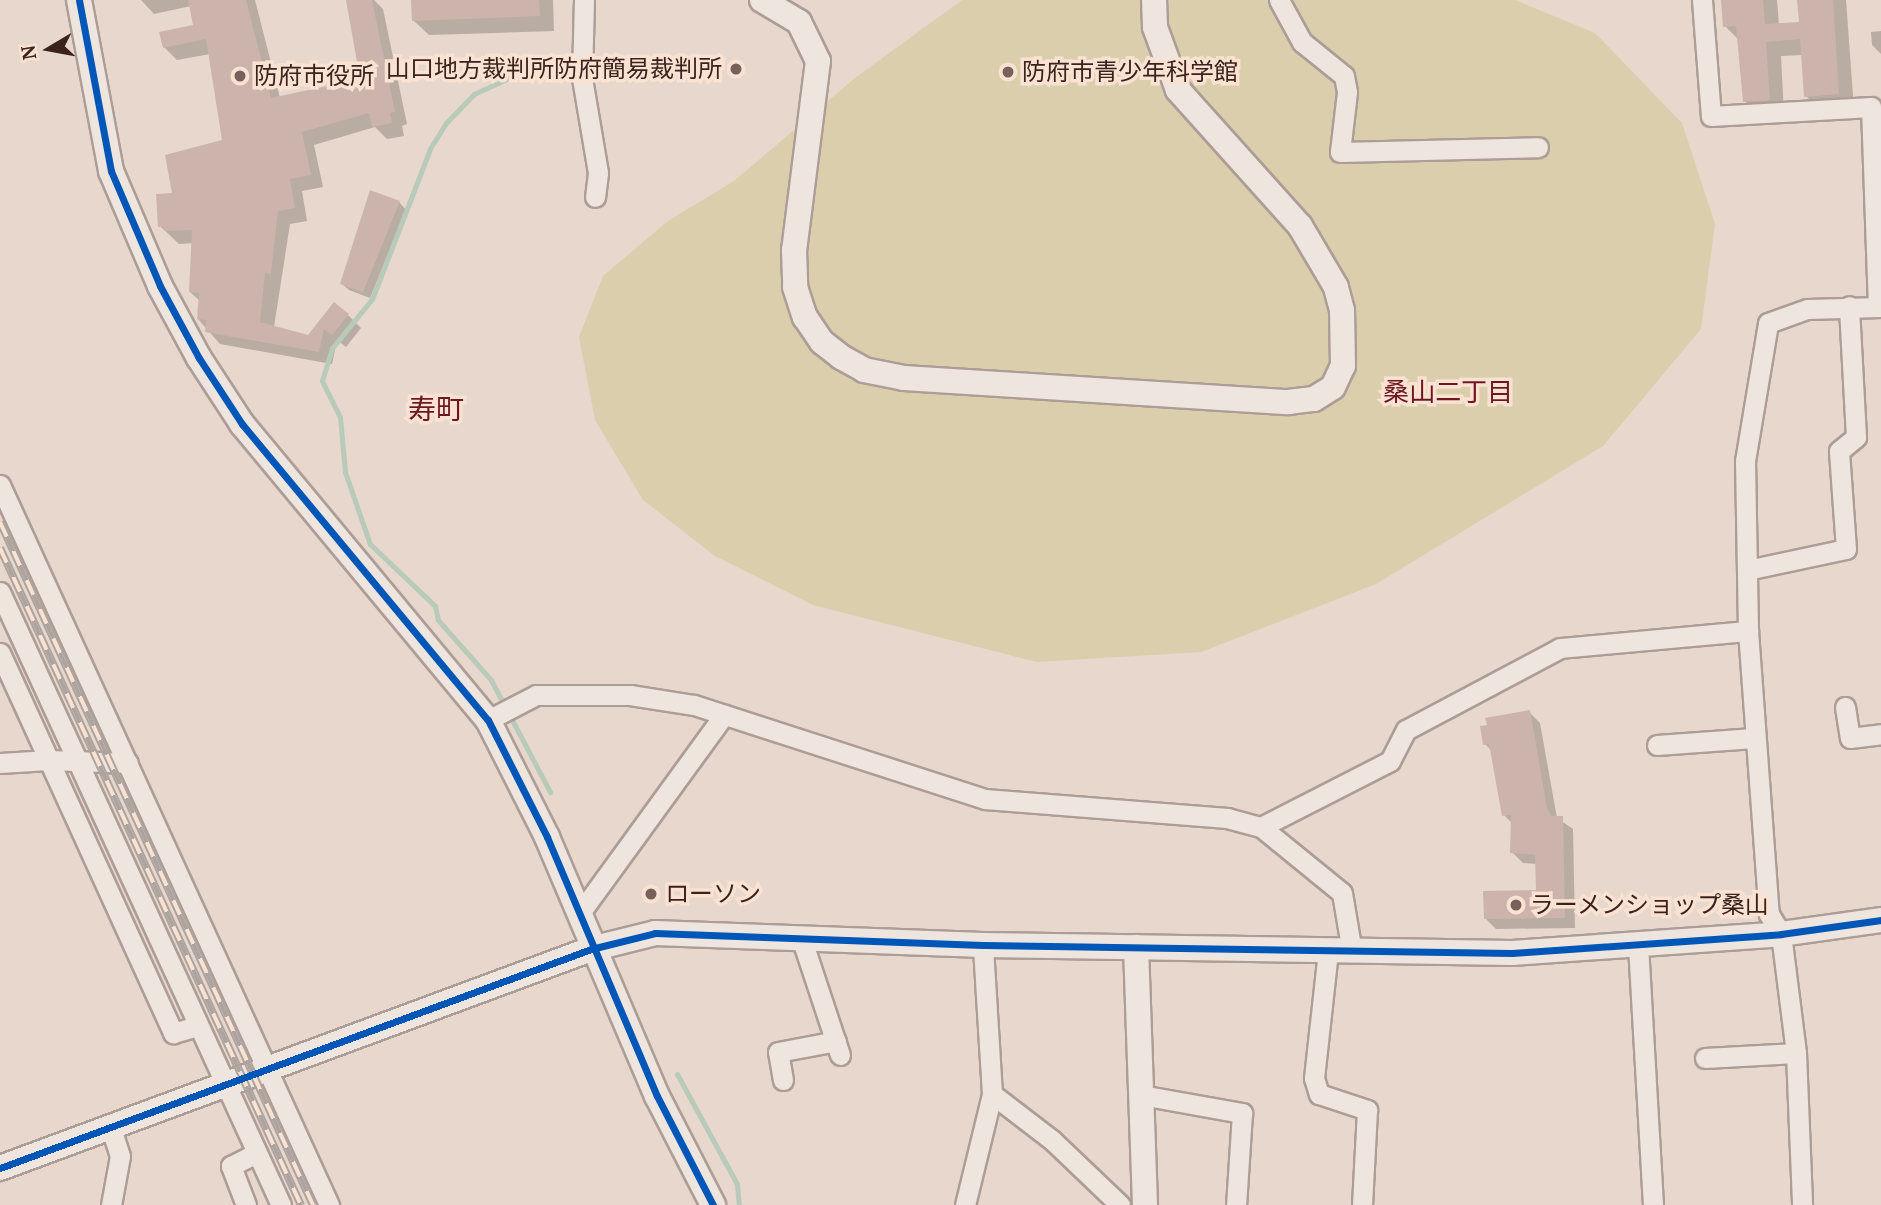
<!DOCTYPE html>
<meta charset="utf-8">
<style>
body{margin:0}
#map{position:relative;width:1881px;height:1205px;overflow:hidden;background:#e7d7cc;font-family:"PT Serif","Noto Sans JP",serif}
div>[style]{position:absolute}
.green>*{inset:0;background:#dbcead}
.shadow>*{inset:0;background:#0003}
.stream>*{height:5px;margin:-2.5px;padding:0 2.5px;transform-origin:2.5px;border-radius:2.5px;background:#b8cab9}
.building>*{inset:0;background:#ccb4ad}
.roads{filter:drop-shadow(2px 0 #ac9d96) drop-shadow(-2px 0 #ac9d96) drop-shadow(0 2px #ac9d96) drop-shadow(0 -2px #ac9d96)}
.minor>*{height:19px;margin:-9.5px;padding:0 9.5px;transform-origin:9.5px;border-radius:9.5px;background:#efe5df}
.tertiary>*{height:24px;margin:-12px;padding:0 12px;transform-origin:12px;border-radius:12px;background:#efe5df}
.rail>*{height:8px;margin-top:-4px;transform-origin:0;background:repeating-linear-gradient(90deg,#f9e2d2 0 16px,#aea49f 0 32px);box-sizing:border-box;border-block:2px solid #aea49f}
.cycleway>*{height:7px;margin:-3.5px;padding:0 3.5px;transform-origin:3.5px;border-radius:3.5px;background:#0057b8}
.dots>*{width:19px;height:19px;translate:-50% -50%;box-sizing:border-box;border:4px solid #f9e2d2;border-radius:50%}
span{translate:-50% -50%;white-space:nowrap;text-align:center;line-height:1.15;-webkit-text-stroke:7px #f9e2d2;paint-order:stroke}
.poi-label{font-size:24px;color:#3c221d}
.right{translate:-100% -50%;text-align:right}
.left{translate:0 -50%;text-align:left}
.neighbourhood-label{font-size:26px;color:#6d1820}
.quarter-label{font-size:28px;color:#6d1820}
.north{position:absolute;left:14px;top:14px;width:70px;height:70px;-webkit-text-stroke:5px #f9e2d2;paint-order:stroke;rotate:260deg;font-size:19px;font-weight:700;line-height:28px;text-align:center;color:#3c221d}
.north::after{content:'';display:block;margin:auto;width:24px;height:32px;background:#3c221d;clip-path:polygon(50% 0,100% 100%,50% 72%,0 100%)}
</style>
<div id="map">
<div class="green">
<i style="clip-path:polygon(962px 0,1515px 0,1595px 33px,1682px 123px,1715px 224px,1701px 329px,1603px 446px,1376px 584px,1201px 652px,1037px 662px,813px 605px,715px 556px,643px 500px,595px 420px,579px 337px,603px 276px,668px 221px,734px 181px,855px 78px)"></i>
</div>
<div class="shadow">
<i style="clip-path:polygon(141px 0,255px 0,280px 98px,362px 80px,348px 0,374px 0,383px 9px,407px 124px,402px 126px,404px 136px,387px 139px,375px 127px,314px 145px,323px 187px,302px 191px,307px 221px,290px 224px,274px 327px,309px 336px,348px 315px,361px 328px,346px 347px,337px 340px,332px 364px,220px 344px,198px 319px,200px 301px,190px 292px,193px 243px,179px 244px,160px 226px,174px 195px,224px 142px,210px 54px,177px 60px,164px 47px,195px 26px,191px 6px,154px 14px)"></i>
<i style="clip-path:polygon(413px 0,553px 0,554px 31px,429px 35px,413px 20px)"></i>
<i style="clip-path:polygon(1730px 0,1777px 0,1779px 25px,1801px 23px,1799px 0,1846px 0,1854px 109px,1821px 111px,1806px 96px,1803px 55px,1781px 56px,1784px 115px,1760px 117px,1745px 101px,1739px 40px,1725px 26px)"></i>
<i style="clip-path:polygon(1881px 31px,1881px 54px,1872px 45px,1871px 32px)"></i>
<i style="clip-path:polygon(399px 202px,406px 210px,370px 298px,349px 290px,341px 283px)"></i>
<i style="clip-path:polygon(1529px 712px,1540px 723px,1557px 818px,1573px 829px,1575px 928px,1496px 929px,1485px 918px,1537px 892px,1537px 864px,1523px 863px,1512px 852px,1513px 824px,1504px 815px,1493px 752px,1485px 744px)"></i>
</div>
<div class="stream">
<i style="left:540px;top:64px;width:72px;rotate:155.6deg"></i>
<i style="left:474px;top:94px;width:40px;rotate:134deg"></i>
<i style="left:446px;top:123px;width:31px;rotate:122deg"></i>
<i style="left:430px;top:149px;width:161px;rotate:111.1deg"></i>
<i style="left:372px;top:299px;width:63px;rotate:129.2deg"></i>
<i style="left:332px;top:348px;width:34px;rotate:107deg"></i>
<i style="left:322px;top:381px;width:40px;rotate:63.4deg"></i>
<i style="left:340px;top:417px;width:55px;rotate:84.8deg"></i>
<i style="left:345px;top:472px;width:76px;rotate:70.9deg"></i>
<i style="left:370px;top:544px;width:90px;rotate:43.6deg"></i>
<i style="left:435px;top:606px;width:14px;rotate:78deg"></i>
<i style="left:438px;top:620px;width:80px;rotate:48.5deg"></i>
<i style="left:491px;top:680px;width:127px;rotate:62.2deg"></i>
<i style="left:677px;top:1074px;width:125px;rotate:61.4deg"></i>
<i style="left:737px;top:1184px;width:21px;rotate:85deg"></i>
</div>
<div class="building">
<i style="clip-path:polygon(188px 0,246px 0,271px 98px,360px 79px,346px 0,372px 0,395px 112px,390px 113px,392px 123px,372px 127px,369px 113px,302px 132px,311px 175px,290px 179px,295px 208px,278px 211px,271px 274px,265px 273px,260px 322px,308px 335px,334px 302px,349px 314px,332px 335px,324px 329px,319px 352px,205px 332px,206px 320px,197px 319px,199px 293px,189px 292px,192px 230px,164px 231px,164px 227px,158px 227px,156px 194px,172px 193px,165px 155px,222px 140px,206px 39px,163px 48px,159px 32px,193px 25px)"></i>
<i style="clip-path:polygon(411px 0,539px 0,540px 16px,412px 21px)"></i>
<i style="clip-path:polygon(1721px 0,1763px 0,1765px 24px,1799px 22px,1797px 0,1833px 0,1839px 94px,1804px 97px,1800px 39px,1766px 42px,1770px 100px,1743px 102px,1736px 26px,1723px 27px)"></i>
<i style="clip-path:polygon(370px 190px,400px 201px,363px 292px,340px 284px)"></i>
<i style="clip-path:polygon(1530px 710px,1547px 808px,1551px 816px,1563px 816px,1565px 918px,1484px 919px,1483px 891px,1536px 890px,1535px 855px,1510px 853px,1511px 815px,1502px 816px,1489px 744px,1483px 745px,1480px 726px,1487px 725px,1485px 718px)"></i>
</div>
<div class="roads">
<div class="minor">
<i style="left:584px;top:0;width:78px;rotate:91.5deg"></i>
<i style="left:582px;top:78px;width:96px;rotate:80.4deg"></i>
<i style="left:598px;top:173px;width:24px;rotate:97deg"></i>
<i style="left:1279px;top:0;width:48px;rotate:61.3deg"></i>
<i style="left:1302px;top:42px;width:54px;rotate:39deg"></i>
<i style="left:1344px;top:76px;width:16px;rotate:79deg"></i>
<i style="left:1347px;top:92px;width:60px;rotate:96.7deg"></i>
<i style="left:1340px;top:152px;width:198px;rotate:-1.4deg"></i>
<i style="left:1702px;top:0;width:116px;rotate:85.6deg"></i>
<i style="left:1711px;top:116px;width:160px;rotate:-3.2deg"></i>
<i style="left:1871px;top:107px;width:200px;rotate:88deg"></i>
<i style="left:0;top:485px;width:792px;rotate:65.44deg"></i>
<i style="left:1747px;top:570px;width:101px;rotate:-12deg"></i>
<i style="left:1846px;top:549px;width:98px;rotate:-94.1deg"></i>
<i style="left:1839px;top:451px;width:22px;rotate:-39deg"></i>
<i style="left:1856px;top:437px;width:131px;rotate:-93.1deg"></i>
<i style="left:0;top:592px;width:674px;rotate:65.37deg"></i>
<i style="left:1748px;top:631px;width:170px;rotate:-91deg"></i>
<i style="left:1745px;top:461px;width:140px;rotate:-80.5deg"></i>
<i style="left:1768px;top:323px;width:41px;rotate:-19.7deg"></i>
<i style="left:1807px;top:309px;width:74px;rotate:-1.5deg"></i>
<i style="left:0;top:653px;width:418px;rotate:65.5deg"></i>
<i style="left:173px;top:1033px;width:26px;rotate:-16deg"></i>
<i style="left:1845px;top:707px;width:31px;rotate:81deg"></i>
<i style="left:1850px;top:738px;width:31px;rotate:-7deg"></i>
<i style="left:488px;top:720px;width:54px;rotate:-27.5deg"></i>
<i style="left:536px;top:695px;width:94px"></i>
<i style="left:630px;top:695px;width:65px;rotate:8.9deg"></i>
<i style="left:694px;top:705px;width:306px;rotate:17.9deg"></i>
<i style="left:985px;top:799px;width:243px;rotate:4.5deg"></i>
<i style="left:1227px;top:818px;width:35px;rotate:15deg"></i>
<i style="left:1261px;top:827px;width:104px;rotate:39.2deg"></i>
<i style="left:1342px;top:893px;width:60px;rotate:80.4deg"></i>
<i style="left:1657px;top:745px;width:97px;rotate:-4.1deg"></i>
<i style="left:0;top:763px;width:49px;rotate:-3.5deg"></i>
<i style="left:49px;top:760px;width:79px;rotate:2.2deg"></i>
<i style="left:1261px;top:827px;width:145px;rotate:-27.1deg"></i>
<i style="left:1390px;top:761px;width:35px;rotate:-63deg"></i>
<i style="left:1406px;top:730px;width:174px;rotate:-28deg"></i>
<i style="left:1560px;top:648px;width:189px;rotate:-5.2deg"></i>
<i style="left:1748px;top:631px;width:284px;rotate:85.8deg"></i>
<i style="left:1769px;top:914px;width:23px;rotate:59deg"></i>
<i style="left:1781px;top:934px;width:120px;rotate:82.8deg"></i>
<i style="left:1796px;top:1053px;width:152px;rotate:87.7deg"></i>
<i style="left:580px;top:913px;width:245px;rotate:-54deg"></i>
<i style="left:802px;top:940px;width:121px;rotate:71.7deg"></i>
<i style="left:1638px;top:945px;width:260px;rotate:86.7deg"></i>
<i style="left:1328px;top:951px;width:128px;rotate:96.3deg"></i>
<i style="left:1314px;top:1078px;width:17px;rotate:73deg"></i>
<i style="left:1319px;top:1094px;width:51px;rotate:18.4deg"></i>
<i style="left:1367px;top:1110px;width:95px;rotate:93deg"></i>
<i style="left:1705px;top:1058px;width:91px;rotate:-3.1deg"></i>
<i style="left:783px;top:1080px;width:28px;rotate:-100deg"></i>
<i style="left:778px;top:1052px;width:59px;rotate:-10.7deg"></i>
<i style="left:992px;top:1094px;width:76px;rotate:37.5deg"></i>
<i style="left:1052px;top:1140px;width:94px;rotate:43.7deg"></i>
<i style="left:1141px;top:1095px;width:103px;rotate:10.1deg"></i>
<i style="left:1242px;top:1113px;width:92px;rotate:93.7deg"></i>
<i style="left:111px;top:1205px;width:50px;rotate:-79.6deg"></i>
<i style="left:120px;top:1156px;width:29px;rotate:-108deg"></i>
<i style="left:246px;top:1205px;width:42px;rotate:-111deg"></i>
<i style="left:231px;top:1166px;width:29px;rotate:-27deg"></i>
<i style="left:965px;top:1205px;width:114px;rotate:-76.3deg"></i>
<i style="left:992px;top:1094px;width:149px;rotate:-93.5deg"></i>
</div>
<div class="tertiary">
<i style="left:79px;top:0;width:174px;rotate:79.4deg"></i>
<i style="left:111px;top:171px;width:125px;rotate:66.9deg"></i>
<i style="left:160px;top:286px;width:82px;rotate:61.6deg"></i>
<i style="left:199px;top:358px;width:79px;rotate:56.9deg"></i>
<i style="left:242px;top:424px;width:385px;rotate:50.3deg"></i>
<i style="left:488px;top:720px;width:131px;rotate:63.2deg"></i>
<i style="left:547px;top:837px;width:281px;rotate:67deg"></i>
<i style="left:657px;top:1096px;width:123px;rotate:62.8deg"></i>
<i style="left:762px;top:0;width:43px;rotate:30.7deg"></i>
<i style="left:799px;top:22px;width:43px;rotate:64deg"></i>
<i style="left:818px;top:61px;width:191px;rotate:97.2deg"></i>
<i style="left:794px;top:250px;width:37px;rotate:88deg"></i>
<i style="left:795px;top:287px;width:32px;rotate:72deg"></i>
<i style="left:805px;top:317px;width:30px;rotate:56deg"></i>
<i style="left:822px;top:342px;width:24px;rotate:38deg"></i>
<i style="left:841px;top:357px;width:26px;rotate:29deg"></i>
<i style="left:864px;top:370px;width:41px;rotate:11.3deg"></i>
<i style="left:904px;top:378px;width:385px;rotate:3.6deg"></i>
<i style="left:1288px;top:402px;width:26px;rotate:-7deg"></i>
<i style="left:1314px;top:399px;width:22px;rotate:-32deg"></i>
<i style="left:1333px;top:387px;width:23px;rotate:-65deg"></i>
<i style="left:1343px;top:366px;width:56px;rotate:-91deg"></i>
<i style="left:1342px;top:310px;width:24px;rotate:-105deg"></i>
<i style="left:1336px;top:287px;width:71px;rotate:-120.5deg"></i>
<i style="left:1300px;top:226px;width:183px;rotate:-131.9deg"></i>
<i style="left:1178px;top:90px;width:67px;rotate:-110.1deg"></i>
<i style="left:1155px;top:27px;width:27px;rotate:-92deg"></i>
<i style="left:1136px;top:947px;width:258px;rotate:88deg"></i>
<i style="left:0;top:1168px;width:630px;rotate:-20.33deg"></i>
<i style="left:591px;top:949px;width:66px;rotate:-14deg"></i>
<i style="left:655px;top:933px;width:328px;rotate:2.1deg"></i>
<i style="left:983px;top:945px;width:529px;rotate:0.87deg"></i>
<i style="left:1512px;top:953px;width:270px;rotate:-4deg"></i>
<i style="left:1781px;top:934px;width:101px;rotate:-8deg"></i>
</div>
</div>
<div class="rail">
<i style="left:0;top:522px;width:751px;rotate:65.38deg"></i>
<i style="left:0;top:548px;width:723px;rotate:65.39deg"></i>
</div>
<div class="cycleway">
<i style="left:79px;top:0;width:174px;rotate:79.4deg"></i>
<i style="left:111px;top:171px;width:125px;rotate:66.9deg"></i>
<i style="left:160px;top:286px;width:82px;rotate:61.6deg"></i>
<i style="left:199px;top:358px;width:79px;rotate:56.9deg"></i>
<i style="left:242px;top:424px;width:385px;rotate:50.3deg"></i>
<i style="left:488px;top:720px;width:131px;rotate:63.2deg"></i>
<i style="left:547px;top:837px;width:281px;rotate:67deg"></i>
<i style="left:657px;top:1096px;width:123px;rotate:62.8deg"></i>
<i style="left:0;top:1168px;width:630px;rotate:-20.33deg"></i>
<i style="left:591px;top:949px;width:66px;rotate:-14deg"></i>
<i style="left:655px;top:933px;width:328px;rotate:2.1deg"></i>
<i style="left:983px;top:945px;width:529px;rotate:0.87deg"></i>
<i style="left:1512px;top:953px;width:270px;rotate:-4deg"></i>
<i style="left:1781px;top:934px;width:101px;rotate:-8deg"></i>
</div>
<div class="dots">
<i style="left:736px;top:69px;background:#78615a"></i>
<i style="left:1008px;top:72px;background:#78615a"></i>
<i style="left:240px;top:76px;background:#78615a"></i>
<i style="left:651px;top:894px;background:#78615a"></i>
<i style="left:1516px;top:905px;background:#78615a"></i>
</div>
<div class="poi-label">
<span class="right" style="left:722px;top:69px">山口地方裁判所防府簡易裁判所</span>
<span class="left" style="left:1022px;top:72px">防府市青少年科学館</span>
<span class="left" style="left:254px;top:76px">防府市役所</span>
<span class="left" style="left:665px;top:894px">ローソン</span>
<span class="left" style="left:1530px;top:905px">ラーメンショップ桑山</span>
</div>
<div class="neighbourhood-label">
<span style="left:1448px;top:392px">桑山二丁目</span>
</div>
<div class="quarter-label">
<span style="left:436px;top:409px">寿町</span>
</div>
<div class="north">N</div>
</div>
